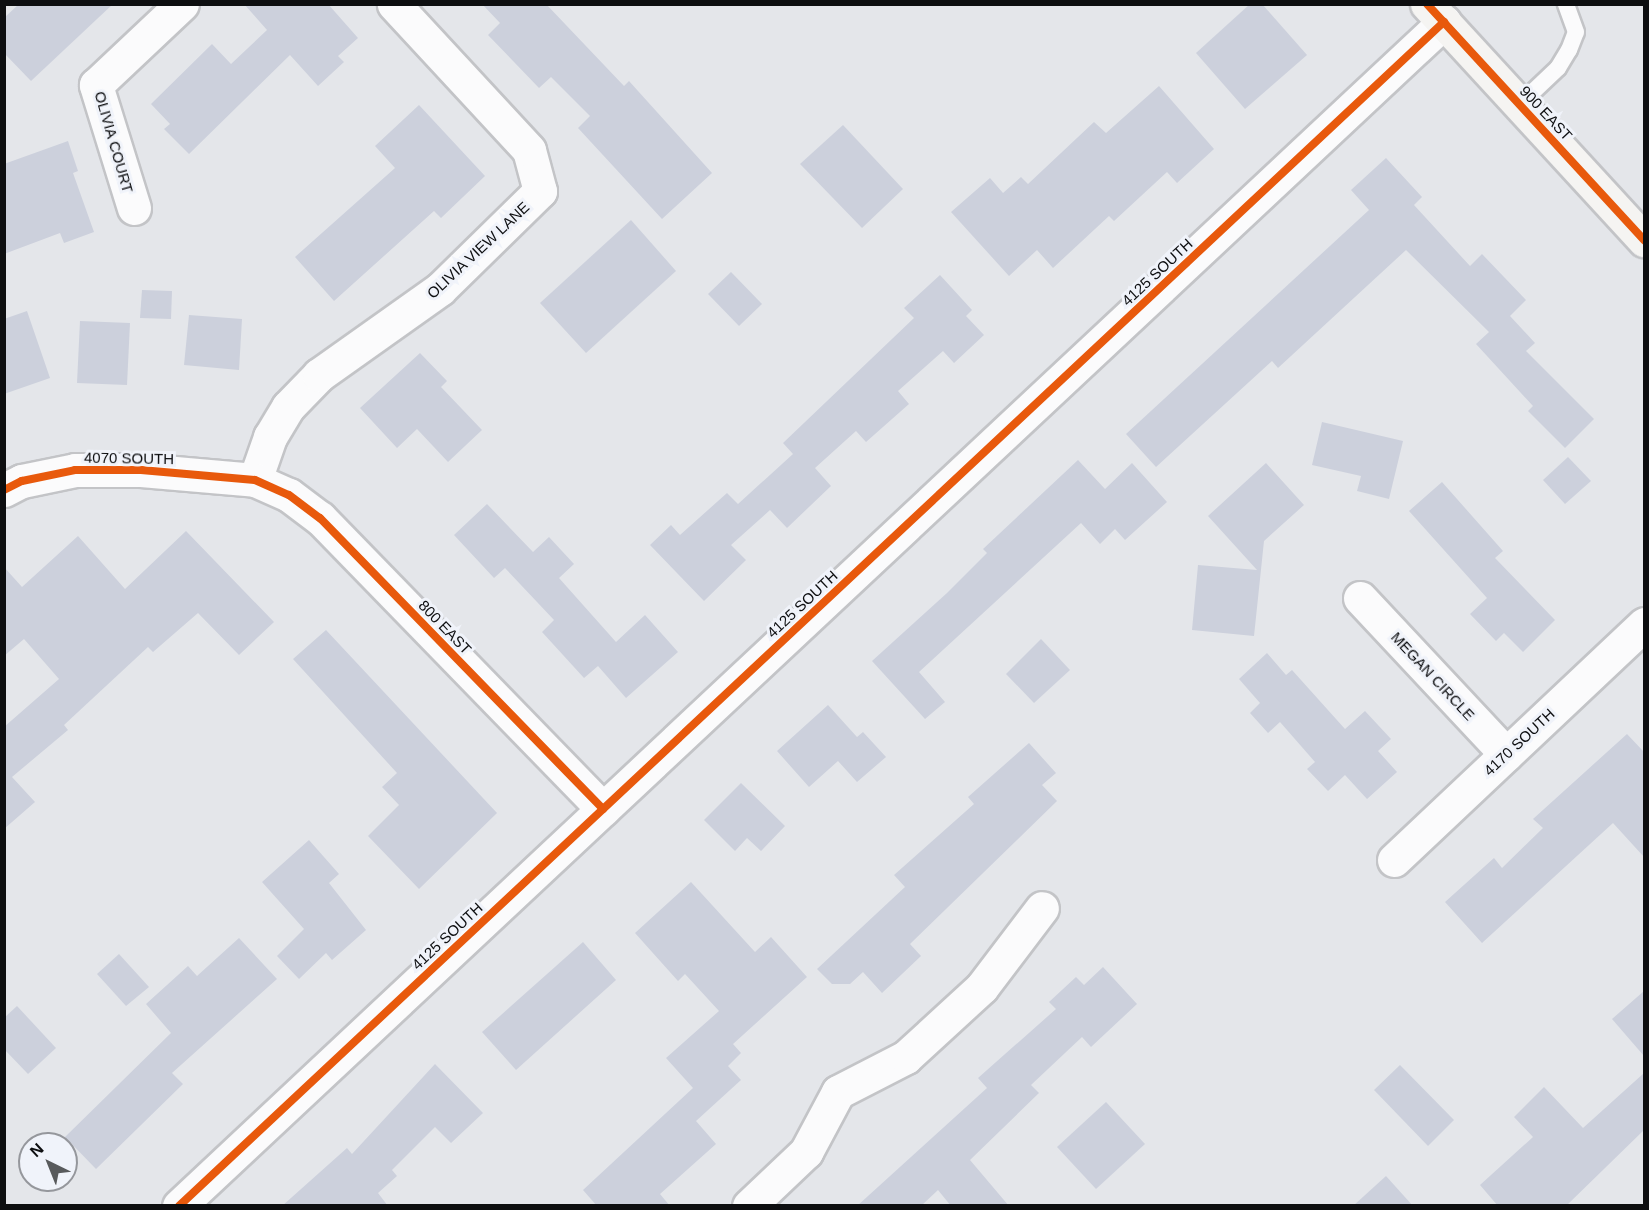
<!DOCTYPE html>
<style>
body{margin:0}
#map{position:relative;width:1649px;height:1210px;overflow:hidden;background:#e4e6ea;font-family:Helvetica,sans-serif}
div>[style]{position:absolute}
.building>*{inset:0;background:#ccd0dc}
.roads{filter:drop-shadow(2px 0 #c3c4c7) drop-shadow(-2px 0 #c3c4c7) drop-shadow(0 2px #c3c4c7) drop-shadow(0 -2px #c3c4c7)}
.service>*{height:16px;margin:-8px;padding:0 8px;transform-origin:8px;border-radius:8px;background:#fbfbfc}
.minor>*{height:33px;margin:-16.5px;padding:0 16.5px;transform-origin:16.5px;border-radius:16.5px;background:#fbfbfc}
.secondary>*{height:33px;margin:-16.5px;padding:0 16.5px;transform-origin:16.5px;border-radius:16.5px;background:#f5f4f2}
.cycleway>*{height:8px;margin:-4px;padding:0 4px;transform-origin:4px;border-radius:4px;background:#e8590c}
span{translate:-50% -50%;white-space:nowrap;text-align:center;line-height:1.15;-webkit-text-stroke:6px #f0f3fa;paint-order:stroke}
.street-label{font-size:15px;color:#0d0e10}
.frame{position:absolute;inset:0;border:6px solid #0d0e10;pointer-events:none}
.north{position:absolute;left:18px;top:1132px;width:60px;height:60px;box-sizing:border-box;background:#f0f3fa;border:2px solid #95979c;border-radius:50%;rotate:317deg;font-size:16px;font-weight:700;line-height:24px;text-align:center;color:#0d0e10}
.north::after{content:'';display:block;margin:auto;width:21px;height:27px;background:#585a5c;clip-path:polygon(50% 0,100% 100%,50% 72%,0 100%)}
</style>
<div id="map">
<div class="building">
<i style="clip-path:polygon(19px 4px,113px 4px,31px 81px,4px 53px,4px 18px)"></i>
<i style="clip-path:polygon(244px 4px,328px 4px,358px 38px,338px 56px,344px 62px,318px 86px,290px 55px,189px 154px,164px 129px,170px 124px,151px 104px,212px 44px,231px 64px,267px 30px)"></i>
<i style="clip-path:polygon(482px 4px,546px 4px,624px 86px,629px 81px,712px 173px,662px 219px,578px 128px,590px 116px,551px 77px,539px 88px,488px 35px,500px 23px)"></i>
<i style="clip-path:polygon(1250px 4px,1262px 4px,1307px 55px,1245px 109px,1196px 53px)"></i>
<i style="clip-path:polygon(1159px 86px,1214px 149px,1177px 183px,1167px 172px,1114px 221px,1109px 216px,1053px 268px,1037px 250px,1009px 276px,951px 212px,990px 178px,1003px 193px,1021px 177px,1028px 184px,1094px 122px,1106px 133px)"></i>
<i style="clip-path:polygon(419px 105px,485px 176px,441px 218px,434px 211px,334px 301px,295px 257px,395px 168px,375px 146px)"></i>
<i style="clip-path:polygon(843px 125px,903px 189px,862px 228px,800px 164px)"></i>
<i style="clip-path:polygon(68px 141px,78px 171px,73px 173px,94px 232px,64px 243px,60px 233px,4px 254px,4px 164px)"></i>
<i style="clip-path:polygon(1386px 158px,1422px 197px,1414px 205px,1470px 266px,1482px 254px,1526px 300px,1510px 316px,1535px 343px,1526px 351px,1594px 419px,1565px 448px,1528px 411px,1533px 406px,1476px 344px,1489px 332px,1406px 250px,1278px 368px,1272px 361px,1156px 467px,1126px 434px,1369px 210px,1351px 190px)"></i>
<i style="clip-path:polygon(631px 220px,676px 271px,586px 353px,540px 303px)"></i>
<i style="clip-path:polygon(731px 272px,762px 304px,739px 326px,708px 294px)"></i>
<i style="clip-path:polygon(940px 275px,972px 310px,966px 316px,984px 335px,954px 363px,943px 351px,898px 391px,909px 404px,866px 442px,856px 431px,815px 468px,831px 486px,787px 528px,770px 510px,731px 545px,746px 560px,704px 601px,650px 545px,671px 525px,680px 535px,727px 493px,738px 504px,793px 454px,783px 443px,914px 318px,904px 308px)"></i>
<i style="clip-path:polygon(142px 290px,172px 291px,171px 319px,140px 318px)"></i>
<i style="clip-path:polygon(27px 311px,50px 378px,4px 394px,4px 319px)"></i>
<i style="clip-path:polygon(189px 315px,242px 319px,239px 370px,184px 365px)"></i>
<i style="clip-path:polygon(80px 321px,130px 323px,127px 385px,77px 383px)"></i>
<i style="clip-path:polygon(420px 353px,447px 381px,441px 387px,482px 430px,448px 462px,417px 429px,397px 448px,360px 408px)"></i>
<i style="clip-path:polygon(1322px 422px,1403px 441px,1389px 499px,1357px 491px,1361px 476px,1312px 465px)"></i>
<i style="clip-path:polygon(1568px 457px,1591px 481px,1565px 504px,1543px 480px)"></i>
<i style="clip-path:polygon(1078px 460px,1105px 489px,1132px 463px,1167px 502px,1125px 540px,1115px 529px,1100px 544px,1081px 523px,919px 672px,945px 702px,925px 719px,872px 661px,947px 593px,987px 553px,983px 549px)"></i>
<i style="clip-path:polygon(1266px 463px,1304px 505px,1264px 541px,1254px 636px,1192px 630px,1198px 565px,1257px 570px,1208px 516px)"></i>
<i style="clip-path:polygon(1442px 482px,1503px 551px,1495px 558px,1555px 620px,1523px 652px,1504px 633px,1496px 641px,1470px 614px,1487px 598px,1409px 511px)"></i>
<i style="clip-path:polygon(487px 504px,533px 552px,549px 537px,574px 564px,559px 578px,616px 642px,645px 615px,678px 652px,626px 698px,598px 666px,584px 678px,542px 632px,554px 620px,505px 568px,494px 578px,454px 535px)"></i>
<i style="clip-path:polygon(186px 531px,274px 622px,239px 655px,198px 613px,153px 652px,148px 647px,64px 725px,68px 730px,12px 777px,35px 802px,4px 829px,4px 727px,59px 679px,24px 639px,4px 656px,4px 567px,22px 587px,78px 536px,125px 589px)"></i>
<i style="clip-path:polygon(326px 630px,497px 813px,419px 889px,368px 836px,399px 805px,382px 787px,397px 773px,293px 659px)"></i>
<i style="clip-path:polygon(1041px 639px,1070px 670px,1034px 703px,1006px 674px)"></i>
<i style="clip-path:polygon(1267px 653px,1286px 675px,1292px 670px,1345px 729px,1365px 711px,1391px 739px,1378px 751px,1397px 772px,1367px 799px,1345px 775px,1328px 791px,1307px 769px,1315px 762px,1280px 722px,1268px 733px,1250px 713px,1260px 703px,1239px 679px)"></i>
<i style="clip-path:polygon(828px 705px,857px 737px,863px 732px,886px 757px,857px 782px,838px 761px,809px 787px,777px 751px)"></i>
<i style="clip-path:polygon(1627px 734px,1644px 752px,1644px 857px,1613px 823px,1482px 943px,1445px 902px,1494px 858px,1502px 868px,1543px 828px,1533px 819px)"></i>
<i style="clip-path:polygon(1029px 743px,1056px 773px,1042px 785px,1057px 801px,910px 944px,921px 956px,882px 993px,863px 972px,850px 984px,832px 984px,817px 969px,905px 887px,894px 875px,974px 804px,968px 797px)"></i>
<i style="clip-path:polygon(741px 783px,785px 826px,761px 851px,747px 838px,735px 851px,704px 820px)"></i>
<i style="clip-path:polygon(309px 840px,339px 874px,329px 883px,366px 930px,332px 960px,326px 953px,299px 979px,277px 956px,304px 929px,262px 882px)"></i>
<i style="clip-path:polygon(691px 882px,755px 952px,771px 937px,807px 977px,733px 1044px,741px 1053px,728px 1066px,741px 1080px,696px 1121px,716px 1144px,660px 1194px,670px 1206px,597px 1206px,583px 1190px,693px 1088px,666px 1058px,719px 1011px,685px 974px,678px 981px,635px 933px)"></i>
<i style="clip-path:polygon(239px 938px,277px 979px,172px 1073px,183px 1084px,96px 1169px,65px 1137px,171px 1033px,146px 1004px,188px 966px,197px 976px)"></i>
<i style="clip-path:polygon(583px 942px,616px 980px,516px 1070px,482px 1032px)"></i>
<i style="clip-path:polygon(119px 954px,149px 987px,126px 1006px,97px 974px)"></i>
<i style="clip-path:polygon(1103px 967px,1137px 1004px,1091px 1047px,1082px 1037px,1031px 1085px,1039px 1093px,970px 1160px,1009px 1206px,951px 1206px,938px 1190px,921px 1206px,857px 1206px,987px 1088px,978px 1078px,1056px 1009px,1049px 1002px,1076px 977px,1084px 985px)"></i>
<i style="clip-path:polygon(1644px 991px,1644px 1056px,1612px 1019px)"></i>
<i style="clip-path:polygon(17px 1006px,56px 1048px,28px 1074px,4px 1049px,4px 1018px)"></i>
<i style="clip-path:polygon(435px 1064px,483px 1113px,451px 1143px,435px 1127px,392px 1170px,397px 1176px,378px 1193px,388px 1206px,282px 1206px,347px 1148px,352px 1154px)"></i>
<i style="clip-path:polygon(1400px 1065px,1454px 1120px,1428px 1146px,1374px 1090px)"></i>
<i style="clip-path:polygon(1644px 1073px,1644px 1130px,1566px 1206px,1498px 1206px,1480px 1185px,1533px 1137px,1514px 1117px,1544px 1087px,1583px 1128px)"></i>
<i style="clip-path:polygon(1106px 1102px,1145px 1144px,1096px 1189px,1057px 1147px)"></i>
<i style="clip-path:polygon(1386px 1176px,1413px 1206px,1353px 1206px)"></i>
</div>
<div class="roads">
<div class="service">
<i style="left:1520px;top:104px;width:52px;rotate:-43.5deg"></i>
<i style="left:1558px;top:68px;width:21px;rotate:-59deg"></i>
<i style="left:1569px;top:50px;width:19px;rotate:-69deg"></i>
<i style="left:1576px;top:32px;width:30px;rotate:-110deg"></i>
</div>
<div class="minor">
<i style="left:134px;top:208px;width:129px;rotate:-107.2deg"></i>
<i style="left:96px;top:85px;width:118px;rotate:-43.3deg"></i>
<i style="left:255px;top:480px;width:46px;rotate:-70.8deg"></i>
<i style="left:270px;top:437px;width:35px;rotate:-59deg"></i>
<i style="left:288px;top:407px;width:45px;rotate:-45.9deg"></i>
<i style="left:319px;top:375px;width:148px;rotate:-35.4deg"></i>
<i style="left:440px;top:289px;width:140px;rotate:-44.4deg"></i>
<i style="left:540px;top:191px;width:42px;rotate:-105deg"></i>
<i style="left:529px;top:150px;width:199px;rotate:-132.8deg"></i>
<i style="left:4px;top:490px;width:20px;rotate:-27deg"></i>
<i style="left:22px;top:481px;width:54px;rotate:-11.7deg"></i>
<i style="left:75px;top:470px;width:66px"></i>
<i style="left:141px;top:470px;width:114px;rotate:5deg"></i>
<i style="left:255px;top:480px;width:37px;rotate:24deg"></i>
<i style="left:289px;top:495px;width:39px;rotate:37deg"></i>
<i style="left:320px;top:518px;width:406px;rotate:45.8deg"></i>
<i style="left:1360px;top:598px;width:214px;rotate:46.9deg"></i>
<i style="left:1394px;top:860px;width:344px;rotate:-43.3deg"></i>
<i style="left:179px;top:1206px;width:1733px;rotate:-43.11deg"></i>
<i style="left:749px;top:1206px;width:79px;rotate:-43.5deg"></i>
<i style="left:806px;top:1152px;width:68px;rotate:-61.9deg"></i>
<i style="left:838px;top:1092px;width:76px;rotate:-27.2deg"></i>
<i style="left:906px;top:1057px;width:103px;rotate:-42.6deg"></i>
<i style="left:982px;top:987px;width:99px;rotate:-52.8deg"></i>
</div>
<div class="secondary">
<i style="left:1427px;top:4px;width:321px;rotate:47.4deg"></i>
</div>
</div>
<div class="cycleway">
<i style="left:1427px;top:4px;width:321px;rotate:47.4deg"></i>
<i style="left:4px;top:490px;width:20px;rotate:-27deg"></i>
<i style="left:22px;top:481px;width:54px;rotate:-11.7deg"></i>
<i style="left:75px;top:470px;width:66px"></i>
<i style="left:141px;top:470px;width:114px;rotate:5deg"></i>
<i style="left:255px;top:480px;width:37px;rotate:24deg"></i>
<i style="left:289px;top:495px;width:39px;rotate:37deg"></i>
<i style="left:320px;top:518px;width:406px;rotate:45.8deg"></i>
<i style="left:179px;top:1206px;width:1733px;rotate:-43.11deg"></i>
</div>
<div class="street-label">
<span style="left:1546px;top:113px;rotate:47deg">900 EAST</span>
<span style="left:114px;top:142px;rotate:74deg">OLIVIA COURT</span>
<span style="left:478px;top:250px;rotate:-43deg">OLIVIA VIEW LANE</span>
<span style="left:1157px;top:272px;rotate:-43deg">4125 SOUTH</span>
<span style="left:129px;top:458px;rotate:1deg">4070 SOUTH</span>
<span style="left:802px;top:604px;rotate:-43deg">4125 SOUTH</span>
<span style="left:445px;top:627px;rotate:46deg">800 EAST</span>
<span style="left:1433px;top:676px;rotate:47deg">MEGAN CIRCLE</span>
<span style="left:1519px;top:742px;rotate:-43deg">4170 SOUTH</span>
<span style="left:447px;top:936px;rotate:-43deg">4125 SOUTH</span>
</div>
<div class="frame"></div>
<div class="north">N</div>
</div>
